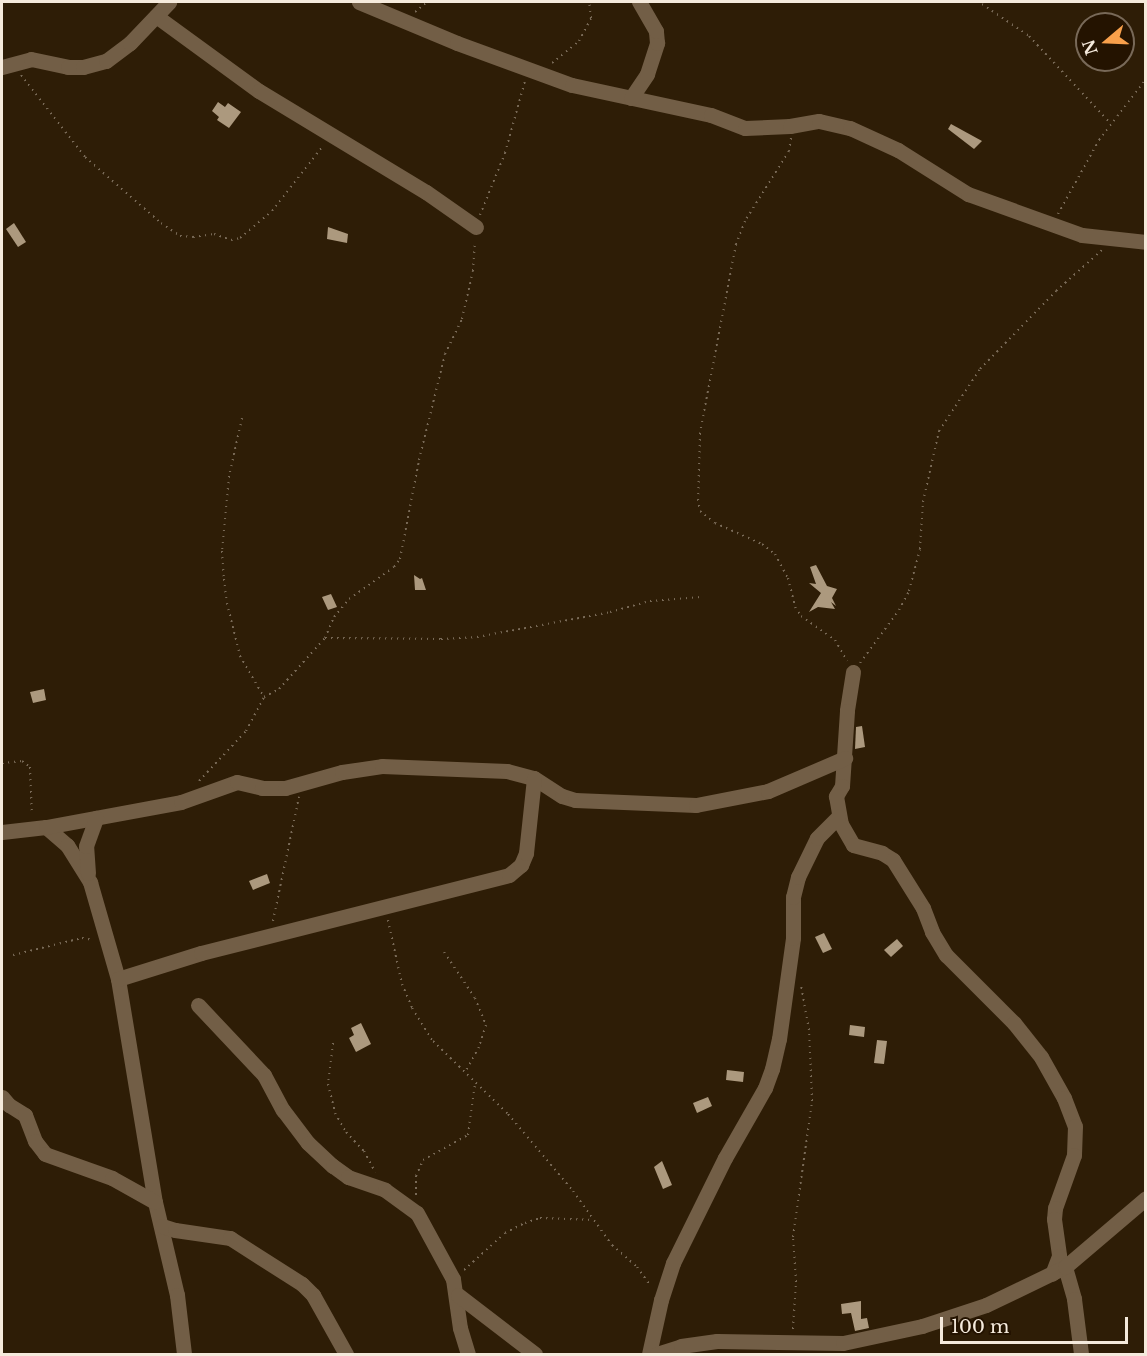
<!DOCTYPE html>
<style>
body{margin:0}
#map{position:relative;width:1147px;height:1356px;overflow:hidden;background:#2e1d06;font-family:"Libre Baskerville",serif}
div>[style]{position:absolute}
.building>*{inset:0;background:#ac997e}
.path>*{height:2px;margin-top:-1px;transform-origin:0;background:repeating-linear-gradient(90deg,#796a57 0 1.5px,transparent 0 6px)}
.minor>*{height:15px;margin:-7.5px;padding:0 7.5px;transform-origin:7.5px;border-radius:7.5px;background:#725e46}
span{translate:-50% -50%;white-space:nowrap;text-align:center;line-height:1.15;-webkit-text-stroke:6px #241300;paint-order:stroke}
.frame{position:absolute;inset:0;border:3px solid #f5eadc;pointer-events:none}
.north{position:absolute;left:1075px;top:12px;width:60px;height:60px;box-sizing:border-box;background:#241300;border:2px solid #786958;border-radius:50%;rotate:251deg;font-size:16px;font-weight:700;line-height:24px;text-align:center;color:#f5eadc}
.north::after{content:'';display:block;margin:auto;width:21px;height:27px;background:#f8a04b;clip-path:polygon(50% 0,100% 100%,50% 72%,0 100%)}
.scale{position:absolute;left:940px;top:1317px;width:188px;height:27px;box-sizing:border-box;border:3px solid #f5eadc;border-top:0;padding-left:8px;font-size:18px;line-height:21px;white-space:nowrap;color:#f5eadc;-webkit-text-stroke:4px #241300;paint-order:stroke}
</style>
<div id="map">
<div class="building">
<i style="clip-path:polygon(218px 102px,225px 107px,228px 103px,241px 112px,229px 128px,217px 120px,219px 117px,212px 111px)"></i>
<i style="clip-path:polygon(951px 124px,982px 141px,974px 149px,948px 129px)"></i>
<i style="clip-path:polygon(14px 223px,26px 242px,18px 247px,6px 229px)"></i>
<i style="clip-path:polygon(328px 227px,348px 234px,347px 243px,327px 239px)"></i>
<i style="clip-path:polygon(816px 565px,827px 586px,837px 589px,832px 598px,836px 606px,831px 602px,835px 609px,818px 607px,809px 612px,821px 593px,809px 583px,816px 584px,810px 567px)"></i>
<i style="clip-path:polygon(414px 575px,420px 579px,422px 578px,426px 590px,415px 590px)"></i>
<i style="clip-path:polygon(331px 594px,337px 607px,328px 610px,322px 597px)"></i>
<i style="clip-path:polygon(44px 689px,46px 700px,33px 703px,30px 692px)"></i>
<i style="clip-path:polygon(862px 726px,865px 747px,855px 749px,856px 727px)"></i>
<i style="clip-path:polygon(267px 874px,270px 883px,253px 890px,249px 881px)"></i>
<i style="clip-path:polygon(824px 933px,832px 949px,823px 953px,815px 937px)"></i>
<i style="clip-path:polygon(897px 939px,903px 946px,891px 957px,884px 950px)"></i>
<i style="clip-path:polygon(361px 1023px,371px 1044px,356px 1052px,349px 1038px,354px 1035px,351px 1028px)"></i>
<i style="clip-path:polygon(850px 1025px,865px 1027px,864px 1037px,849px 1035px)"></i>
<i style="clip-path:polygon(877px 1040px,887px 1041px,884px 1064px,874px 1063px)"></i>
<i style="clip-path:polygon(727px 1070px,744px 1072px,743px 1082px,726px 1080px)"></i>
<i style="clip-path:polygon(708px 1097px,712px 1106px,697px 1113px,693px 1103px)"></i>
<i style="clip-path:polygon(662px 1161px,672px 1185px,663px 1189px,654px 1167px)"></i>
<i style="clip-path:polygon(861px 1301px,861px 1319px,867px 1318px,869px 1328px,855px 1331px,851px 1313px,842px 1314px,841px 1304px)"></i>
</div>
<div class="path">
<i style="left:982px;top:4px;width:57px;rotate:34.2deg"></i>
<i style="left:1029px;top:36px;width:119px;rotate:47deg"></i>
<i style="left:415px;top:12px;width:16px;rotate:-40deg"></i>
<i style="left:552px;top:63px;width:35px;rotate:-39deg"></i>
<i style="left:579px;top:41px;width:26px;rotate:-62deg"></i>
<i style="left:591px;top:18px;width:16px;rotate:-97deg"></i>
<i style="left:21px;top:75px;width:104px;rotate:52deg"></i>
<i style="left:85px;top:157px;width:101px;rotate:41deg"></i>
<i style="left:161px;top:223px;width:23px;rotate:34deg"></i>
<i style="left:180px;top:236px;width:13px;rotate:4deg"></i>
<i style="left:193px;top:237px;width:21px;rotate:-8deg"></i>
<i style="left:214px;top:234px;width:18px;rotate:19deg"></i>
<i style="left:231px;top:240px;width:9px;rotate:-13deg"></i>
<i style="left:240px;top:238px;width:42px;rotate:-40.2deg"></i>
<i style="left:272px;top:211px;width:83px;rotate:-51.9deg"></i>
<i style="left:791px;top:138px;width:13px;rotate:99deg"></i>
<i style="left:789px;top:151px;width:83px;rotate:122.2deg"></i>
<i style="left:745px;top:221px;width:25px;rotate:111deg"></i>
<i style="left:736px;top:244px;width:192px;rotate:100.8deg"></i>
<i style="left:700px;top:433px;width:66px;rotate:91.7deg"></i>
<i style="left:698px;top:499px;width:12px;rotate:81deg"></i>
<i style="left:700px;top:511px;width:19px;rotate:39deg"></i>
<i style="left:715px;top:523px;width:51px;rotate:24.1deg"></i>
<i style="left:762px;top:544px;width:16px;rotate:38deg"></i>
<i style="left:775px;top:554px;width:27px;rotate:62deg"></i>
<i style="left:788px;top:578px;width:30px;rotate:76deg"></i>
<i style="left:795px;top:607px;width:11px;rotate:56deg"></i>
<i style="left:801px;top:616px;width:42px;rotate:35.2deg"></i>
<i style="left:835px;top:640px;width:24px;rotate:60deg"></i>
<i style="left:1058px;top:214px;width:85px;rotate:-61deg"></i>
<i style="left:1099px;top:140px;width:77px;rotate:-52.4deg"></i>
<i style="left:480px;top:215px;width:67px;rotate:-68deg"></i>
<i style="left:505px;top:153px;width:75px;rotate:-74.5deg"></i>
<i style="left:242px;top:418px;width:59px;rotate:102.6deg"></i>
<i style="left:229px;top:476px;width:75px;rotate:95.3deg"></i>
<i style="left:222px;top:551px;width:28px;rotate:86deg"></i>
<i style="left:224px;top:579px;width:24px;rotate:83deg"></i>
<i style="left:227px;top:603px;width:55px;rotate:76.2deg"></i>
<i style="left:240px;top:656px;width:48px;rotate:59.7deg"></i>
<i style="left:325px;top:638px;width:116px;rotate:0.5deg"></i>
<i style="left:441px;top:639px;width:36px;rotate:-3deg"></i>
<i style="left:477px;top:637px;width:135px;rotate:-10.6deg"></i>
<i style="left:610px;top:612px;width:41px;rotate:-15.4deg"></i>
<i style="left:650px;top:601px;width:51px;rotate:-4.5deg"></i>
<i style="left:860px;top:663px;width:66px;rotate:-53.7deg"></i>
<i style="left:899px;top:610px;width:21px;rotate:-62deg"></i>
<i style="left:909px;top:591px;width:43px;rotate:-75.3deg"></i>
<i style="left:920px;top:549px;width:47px;rotate:-86.3deg"></i>
<i style="left:923px;top:502px;width:73px;rotate:-77.3deg"></i>
<i style="left:939px;top:431px;width:74px;rotate:-56.5deg"></i>
<i style="left:980px;top:369px;width:109px;rotate:-45.7deg"></i>
<i style="left:1056px;top:291px;width:62px;rotate:-41.7deg"></i>
<i style="left:2px;top:763px;width:20px;rotate:-6deg"></i>
<i style="left:22px;top:761px;width:10px;rotate:37deg"></i>
<i style="left:30px;top:767px;width:47px;rotate:87.6deg"></i>
<i style="left:199px;top:781px;width:69px;rotate:-46.8deg"></i>
<i style="left:246px;top:731px;width:38px;rotate:-62deg"></i>
<i style="left:264px;top:697px;width:17px;rotate:-28deg"></i>
<i style="left:279px;top:689px;width:69px;rotate:-48deg"></i>
<i style="left:325px;top:638px;width:23px;rotate:-67deg"></i>
<i style="left:334px;top:617px;width:23px;rotate:-50deg"></i>
<i style="left:349px;top:599px;width:55px;rotate:-35.4deg"></i>
<i style="left:394px;top:567px;width:10px;rotate:-53deg"></i>
<i style="left:400px;top:559px;width:101px;rotate:-79.1deg"></i>
<i style="left:419px;top:460px;width:109px;rotate:-76.2deg"></i>
<i style="left:445px;top:354px;width:39px;rotate:-64deg"></i>
<i style="left:462px;top:319px;width:49px;rotate:-77.1deg"></i>
<i style="left:473px;top:271px;width:30px;rotate:-86deg"></i>
<i style="left:388px;top:920px;width:66px;rotate:77.7deg"></i>
<i style="left:402px;top:984px;width:26px;rotate:67deg"></i>
<i style="left:412px;top:1008px;width:39px;rotate:58deg"></i>
<i style="left:433px;top:1041px;width:105px;rotate:44.2deg"></i>
<i style="left:508px;top:1114px;width:101px;rotate:49.8deg"></i>
<i style="left:573px;top:1191px;width:67px;rotate:54.2deg"></i>
<i style="left:612px;top:1245px;width:33px;rotate:41deg"></i>
<i style="left:637px;top:1267px;width:22px;rotate:54deg"></i>
<i style="left:273px;top:921px;width:127px;rotate:-78.2deg"></i>
<i style="left:444px;top:952px;width:55px;rotate:56deg"></i>
<i style="left:475px;top:998px;width:29px;rotate:68deg"></i>
<i style="left:486px;top:1025px;width:23px;rotate:108deg"></i>
<i style="left:479px;top:1047px;width:29px;rotate:119deg"></i>
<i style="left:13px;top:955px;width:71px;rotate:-13.8deg"></i>
<i style="left:82px;top:938px;width:11px;rotate:10deg"></i>
<i style="left:333px;top:1043px;width:41px;rotate:97deg"></i>
<i style="left:328px;top:1084px;width:30px;rotate:76deg"></i>
<i style="left:335px;top:1113px;width:22px;rotate:60deg"></i>
<i style="left:346px;top:1132px;width:26px;rotate:47deg"></i>
<i style="left:364px;top:1151px;width:24px;rotate:62deg"></i>
<i style="left:416px;top:1195px;width:19px;rotate:-90deg"></i>
<i style="left:416px;top:1176px;width:17px;rotate:-66deg"></i>
<i style="left:423px;top:1160px;width:51px;rotate:-29.1deg"></i>
<i style="left:468px;top:1135px;width:52px;rotate:-82.3deg"></i>
<i style="left:464px;top:1270px;width:55px;rotate:-42.1deg"></i>
<i style="left:505px;top:1233px;width:22px;rotate:-27deg"></i>
<i style="left:525px;top:1223px;width:16px;rotate:-18deg"></i>
<i style="left:540px;top:1218px;width:53px;rotate:2.2deg"></i>
<i style="left:793px;top:1329px;width:47px;rotate:-86.3deg"></i>
<i style="left:796px;top:1282px;width:45px;rotate:-93.8deg"></i>
<i style="left:793px;top:1237px;width:137px;rotate:-82deg"></i>
<i style="left:812px;top:1101px;width:71px;rotate:-92.4deg"></i>
<i style="left:809px;top:1030px;width:46px;rotate:-100.1deg"></i>
</div>
<div class="minor">
<i style="left:359px;top:2px;width:106px;rotate:22.7deg"></i>
<i style="left:457px;top:43px;width:122px;rotate:20.1deg"></i>
<i style="left:572px;top:85px;width:142px;rotate:12.2deg"></i>
<i style="left:711px;top:115px;width:36px;rotate:21deg"></i>
<i style="left:745px;top:128px;width:45px;rotate:-2.5deg"></i>
<i style="left:790px;top:126px;width:29px;rotate:-10deg"></i>
<i style="left:819px;top:121px;width:32px;rotate:13deg"></i>
<i style="left:850px;top:128px;width:53px;rotate:24.6deg"></i>
<i style="left:898px;top:150px;width:83px;rotate:32.2deg"></i>
<i style="left:968px;top:194px;width:121px;rotate:19.8deg"></i>
<i style="left:1082px;top:235px;width:64px;rotate:6.2deg"></i>
<i style="left:156px;top:16px;width:127px;rotate:36.1deg"></i>
<i style="left:259px;top:91px;width:195px;rotate:31.2deg"></i>
<i style="left:426px;top:192px;width:61px;rotate:35deg"></i>
<i style="left:2px;top:67px;width:30px;rotate:-15deg"></i>
<i style="left:31px;top:59px;width:38px;rotate:12deg"></i>
<i style="left:68px;top:67px;width:15px"></i>
<i style="left:83px;top:67px;width:24px;rotate:-15deg"></i>
<i style="left:106px;top:61px;width:30px;rotate:-37deg"></i>
<i style="left:130px;top:43px;width:57px;rotate:-46.4deg"></i>
<i style="left:631px;top:98px;width:29px;rotate:-56deg"></i>
<i style="left:647px;top:74px;width:33px;rotate:-72deg"></i>
<i style="left:657px;top:43px;width:12px;rotate:-95deg"></i>
<i style="left:656px;top:31px;width:34px;rotate:-120deg"></i>
<i style="left:853px;top:672px;width:39px;rotate:99deg"></i>
<i style="left:847px;top:711px;width:75px;rotate:93.8deg"></i>
<i style="left:842px;top:786px;width:12px;rotate:121deg"></i>
<i style="left:836px;top:796px;width:28px;rotate:80deg"></i>
<i style="left:841px;top:824px;width:24px;rotate:60deg"></i>
<i style="left:853px;top:845px;width:30px;rotate:15deg"></i>
<i style="left:882px;top:853px;width:13px;rotate:32deg"></i>
<i style="left:893px;top:860px;width:57px;rotate:58deg"></i>
<i style="left:923px;top:908px;width:26px;rotate:69deg"></i>
<i style="left:932px;top:932px;width:27px;rotate:59deg"></i>
<i style="left:946px;top:955px;width:96px;rotate:45deg"></i>
<i style="left:1014px;top:1023px;width:43px;rotate:51.5deg"></i>
<i style="left:1041px;top:1057px;width:47px;rotate:60.7deg"></i>
<i style="left:1064px;top:1098px;width:30px;rotate:69deg"></i>
<i style="left:1075px;top:1126px;width:29px;rotate:92deg"></i>
<i style="left:1074px;top:1155px;width:56px;rotate:109.7deg"></i>
<i style="left:1055px;top:1208px;width:11px;rotate:95deg"></i>
<i style="left:1054px;top:1219px;width:37px;rotate:82deg"></i>
<i style="left:1059px;top:1256px;width:19px;rotate:111deg"></i>
<i style="left:46px;top:827px;width:28px;rotate:41deg"></i>
<i style="left:67px;top:845px;width:44px;rotate:58.1deg"></i>
<i style="left:90px;top:882px;width:101px;rotate:73.9deg"></i>
<i style="left:118px;top:979px;width:226px;rotate:80.6deg"></i>
<i style="left:155px;top:1202px;width:96px;rotate:76.7deg"></i>
<i style="left:177px;top:1295px;width:59px;rotate:83.2deg"></i>
<i style="left:2px;top:832px;width:44px;rotate:-6.5deg"></i>
<i style="left:46px;top:827px;width:137px;rotate:-10.5deg"></i>
<i style="left:181px;top:802px;width:59px;rotate:-19.7deg"></i>
<i style="left:237px;top:782px;width:26px;rotate:13deg"></i>
<i style="left:262px;top:788px;width:23px"></i>
<i style="left:285px;top:788px;width:59px;rotate:-15.7deg"></i>
<i style="left:342px;top:772px;width:40px;rotate:-8.5deg"></i>
<i style="left:382px;top:766px;width:125px;rotate:2.3deg"></i>
<i style="left:507px;top:771px;width:28px;rotate:15deg"></i>
<i style="left:534px;top:778px;width:33px;rotate:33deg"></i>
<i style="left:562px;top:796px;width:14px;rotate:17deg"></i>
<i style="left:575px;top:800px;width:121px;rotate:2.4deg"></i>
<i style="left:696px;top:805px;width:73px;rotate:-11deg"></i>
<i style="left:768px;top:791px;width:84px;rotate:-23.2deg"></i>
<i style="left:88px;top:873px;width:27px;rotate:-94deg"></i>
<i style="left:86px;top:846px;width:30px;rotate:-70deg"></i>
<i style="left:118px;top:979px;width:87px;rotate:-17.4deg"></i>
<i style="left:201px;top:953px;width:318px;rotate:-14.2deg"></i>
<i style="left:509px;top:875px;width:16px;rotate:-40deg"></i>
<i style="left:521px;top:865px;width:13px;rotate:-67deg"></i>
<i style="left:526px;top:853px;width:75px;rotate:-83.9deg"></i>
<i style="left:198px;top:1005px;width:96px;rotate:46.7deg"></i>
<i style="left:264px;top:1075px;width:40px;rotate:62deg"></i>
<i style="left:283px;top:1110px;width:41px;rotate:52.9deg"></i>
<i style="left:308px;top:1143px;width:34px;rotate:43deg"></i>
<i style="left:333px;top:1166px;width:19px;rotate:36deg"></i>
<i style="left:348px;top:1177px;width:39px;rotate:19deg"></i>
<i style="left:385px;top:1190px;width:39px;rotate:36deg"></i>
<i style="left:417px;top:1213px;width:75px;rotate:61.4deg"></i>
<i style="left:453px;top:1279px;width:49px;rotate:81.9deg"></i>
<i style="left:460px;top:1328px;width:27px;rotate:73deg"></i>
<i style="left:2px;top:1097px;width:11px;rotate:49deg"></i>
<i style="left:9px;top:1105px;width:19px;rotate:32deg"></i>
<i style="left:25px;top:1115px;width:28px;rotate:69deg"></i>
<i style="left:35px;top:1141px;width:16px;rotate:52deg"></i>
<i style="left:45px;top:1154px;width:71px;rotate:19.7deg"></i>
<i style="left:112px;top:1178px;width:49px;rotate:29.2deg"></i>
<i style="left:162px;top:1226px;width:14px;rotate:17deg"></i>
<i style="left:175px;top:1230px;width:56px;rotate:8.3deg"></i>
<i style="left:230px;top:1238px;width:85px;rotate:32.6deg"></i>
<i style="left:302px;top:1284px;width:16px;rotate:45deg"></i>
<i style="left:313px;top:1295px;width:68px;rotate:60.8deg"></i>
<i style="left:1065px;top:1267px;width:33px;rotate:74deg"></i>
<i style="left:1074px;top:1299px;width:55px;rotate:82.7deg"></i>
<i style="left:458px;top:1295px;width:97px;rotate:37.5deg"></i>
<i style="left:649px;top:1354px;width:55px;rotate:-77.5deg"></i>
<i style="left:661px;top:1300px;width:39px;rotate:-72deg"></i>
<i style="left:673px;top:1263px;width:117px;rotate:-63.7deg"></i>
<i style="left:725px;top:1158px;width:81px;rotate:-60.3deg"></i>
<i style="left:765px;top:1088px;width:20px;rotate:-70deg"></i>
<i style="left:772px;top:1069px;width:31px;rotate:-77deg"></i>
<i style="left:779px;top:1039px;width:102px;rotate:-82.1deg"></i>
<i style="left:793px;top:938px;width:41px;rotate:-90deg"></i>
<i style="left:793px;top:897px;width:21px;rotate:-76deg"></i>
<i style="left:798px;top:877px;width:43px;rotate:-64deg"></i>
<i style="left:817px;top:838px;width:30px;rotate:-45deg"></i>
<i style="left:657px;top:1354px;width:25px;rotate:-18deg"></i>
<i style="left:681px;top:1346px;width:36px;rotate:-8deg"></i>
<i style="left:717px;top:1341px;width:126px;rotate:0.9deg"></i>
<i style="left:843px;top:1343px;width:81px;rotate:-12.1deg"></i>
<i style="left:922px;top:1326px;width:67px;rotate:-18.2deg"></i>
<i style="left:986px;top:1305px;width:88px;rotate:-25.7deg"></i>
<i style="left:1065px;top:1267px;width:106px;rotate:-40.4deg"></i>
</div>
<div class="frame"></div>
<div class="north">N</div>
<div class="scale">100 m</div>
</div>
